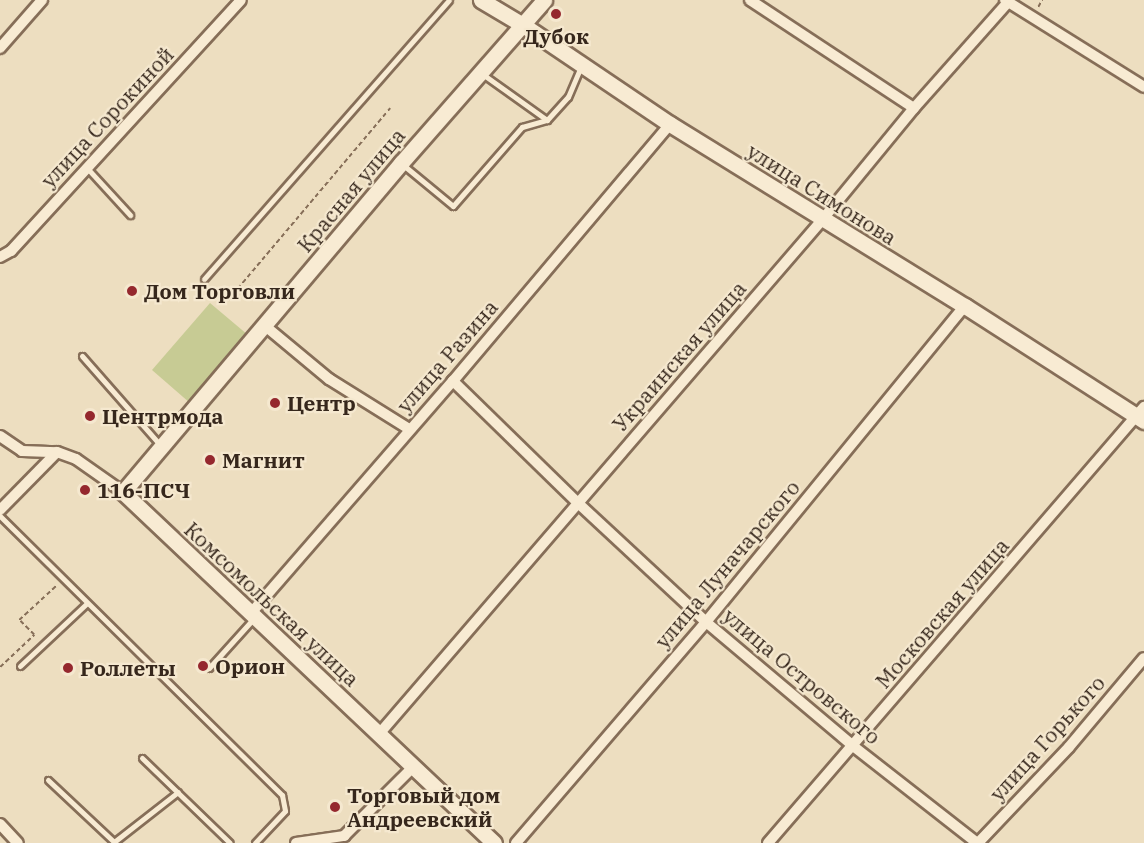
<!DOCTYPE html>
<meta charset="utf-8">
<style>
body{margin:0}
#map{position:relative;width:1144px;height:843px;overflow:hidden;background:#eddec0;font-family:"IBM Plex Serif",serif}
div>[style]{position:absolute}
.green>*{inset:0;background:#c7cb94}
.path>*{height:1.5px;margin-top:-0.75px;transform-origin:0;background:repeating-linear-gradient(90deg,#866e58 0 4.5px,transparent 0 7.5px)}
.roads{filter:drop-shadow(2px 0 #866e58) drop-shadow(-2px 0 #866e58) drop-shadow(0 2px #866e58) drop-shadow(0 -2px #866e58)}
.lane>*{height:5px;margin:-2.5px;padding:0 2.5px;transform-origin:2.5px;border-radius:2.5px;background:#f8ebd3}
.street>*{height:10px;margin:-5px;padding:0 5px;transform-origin:5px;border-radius:5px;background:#f8ebd3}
.secondary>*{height:15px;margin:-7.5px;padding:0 7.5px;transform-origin:7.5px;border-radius:7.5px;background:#f8ebd3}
.dots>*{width:16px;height:16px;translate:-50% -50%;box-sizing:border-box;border:3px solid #f5e8cf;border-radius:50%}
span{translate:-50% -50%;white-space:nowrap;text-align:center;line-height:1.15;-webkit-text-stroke:4.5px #f5e8cf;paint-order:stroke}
.poi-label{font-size:21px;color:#36271c;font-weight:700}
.left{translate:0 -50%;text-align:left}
.street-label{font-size:21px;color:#36271c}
</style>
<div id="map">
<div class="green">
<i style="clip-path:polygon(210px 303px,248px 335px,190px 403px,152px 370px)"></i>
</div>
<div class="path">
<i style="left:1038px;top:7px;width:8px;rotate:-60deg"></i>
<i style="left:228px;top:300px;width:251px;rotate:-49.8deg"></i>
<i style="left:0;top:667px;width:47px;rotate:-43.3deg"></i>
<i style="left:34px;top:635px;width:21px;rotate:-135deg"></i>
<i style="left:19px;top:620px;width:52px;rotate:-42.6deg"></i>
</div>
<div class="roads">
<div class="lane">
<i style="left:481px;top:73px;width:81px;rotate:35.5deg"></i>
<i style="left:402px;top:164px;width:66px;rotate:39.5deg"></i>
<i style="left:453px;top:206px;width:105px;rotate:-48.9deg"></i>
<i style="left:522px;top:127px;width:26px;rotate:-16deg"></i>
<i style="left:547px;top:120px;width:31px;rotate:-48deg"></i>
<i style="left:568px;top:97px;width:33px;rotate:-67deg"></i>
<i style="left:87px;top:168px;width:64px;rotate:47.5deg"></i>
<i style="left:204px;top:279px;width:371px;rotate:-48.7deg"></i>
<i style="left:82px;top:356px;width:120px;rotate:48.7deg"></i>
<i style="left:0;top:516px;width:397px;rotate:44.7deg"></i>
<i style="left:282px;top:795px;width:16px;rotate:79deg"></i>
<i style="left:285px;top:811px;width:44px;rotate:133.2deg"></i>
<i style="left:20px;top:666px;width:91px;rotate:-43.2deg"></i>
<i style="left:209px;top:668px;width:67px;rotate:-48deg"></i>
<i style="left:142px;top:758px;width:122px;rotate:44deg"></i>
<i style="left:48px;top:780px;width:91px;rotate:43.2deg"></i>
<i style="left:114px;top:842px;width:81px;rotate:-38deg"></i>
</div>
<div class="street">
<i style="left:750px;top:0;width:196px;rotate:33.4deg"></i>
<i style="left:1005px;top:0;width:164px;rotate:32deg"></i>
<i style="left:0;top:48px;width:64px;rotate:-48.8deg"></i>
<i style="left:0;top:257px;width:13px;rotate:-29deg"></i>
<i style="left:11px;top:251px;width:340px;rotate:-47.5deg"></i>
<i style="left:264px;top:325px;width:85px;rotate:39.7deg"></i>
<i style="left:329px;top:379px;width:94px;rotate:32deg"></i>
<i style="left:453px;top:381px;width:175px;rotate:44.3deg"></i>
<i style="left:578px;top:503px;width:175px;rotate:42.9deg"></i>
<i style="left:706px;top:622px;width:192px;rotate:40.1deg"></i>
<i style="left:853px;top:746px;width:157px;rotate:38deg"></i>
<i style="left:0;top:436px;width:27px;rotate:34deg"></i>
<i style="left:22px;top:451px;width:35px;rotate:2deg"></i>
<i style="left:57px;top:452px;width:20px;rotate:20deg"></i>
<i style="left:76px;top:459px;width:57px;rotate:35.1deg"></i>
<i style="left:0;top:510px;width:81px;rotate:-45.5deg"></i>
<i style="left:252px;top:612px;width:306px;rotate:-49deg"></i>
<i style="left:453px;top:381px;width:336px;rotate:-49.8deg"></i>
<i style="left:379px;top:734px;width:679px;rotate:-49.24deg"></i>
<i style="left:822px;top:220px;width:145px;rotate:-50.6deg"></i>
<i style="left:914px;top:108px;width:142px;rotate:-48.4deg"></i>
<i style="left:0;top:824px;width:26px;rotate:47deg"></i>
<i style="left:296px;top:843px;width:49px;rotate:-8.3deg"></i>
<i style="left:344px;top:836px;width:98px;rotate:-45deg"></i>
<i style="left:516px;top:843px;width:291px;rotate:-49.3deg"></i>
<i style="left:706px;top:622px;width:409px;rotate:-50.7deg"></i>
<i style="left:768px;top:843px;width:576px;rotate:-49.23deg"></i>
<i style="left:978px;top:843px;width:132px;rotate:-46.5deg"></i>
<i style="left:1069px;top:747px;width:116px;rotate:-49.9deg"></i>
</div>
<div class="secondary">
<i style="left:481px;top:0;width:49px;rotate:30.8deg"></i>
<i style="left:523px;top:25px;width:177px;rotate:34deg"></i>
<i style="left:670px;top:124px;width:347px;rotate:31.7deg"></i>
<i style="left:965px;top:306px;width:213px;rotate:32.7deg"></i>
<i style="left:494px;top:843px;width:511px;rotate:-136.59deg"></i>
<i style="left:123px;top:492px;width:431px;rotate:-49.8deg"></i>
<i style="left:401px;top:163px;width:217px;rotate:-48.7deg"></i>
</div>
</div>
<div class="dots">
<i style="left:556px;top:14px;background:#95282e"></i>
<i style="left:132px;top:291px;background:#95282e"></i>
<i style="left:275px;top:403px;background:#95282e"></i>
<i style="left:90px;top:416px;background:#95282e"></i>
<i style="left:210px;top:460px;background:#95282e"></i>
<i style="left:85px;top:490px;background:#95282e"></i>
<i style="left:203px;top:666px;background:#95282e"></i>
<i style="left:68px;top:668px;background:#95282e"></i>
<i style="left:335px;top:807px;background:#95282e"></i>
</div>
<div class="poi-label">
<span style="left:556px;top:36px">Дубок</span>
<span class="left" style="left:144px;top:291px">Дом Торговли</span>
<span class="left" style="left:287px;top:403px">Центр</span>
<span class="left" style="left:102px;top:416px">Центрмода</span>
<span class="left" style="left:222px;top:460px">Магнит</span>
<span class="left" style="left:97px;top:490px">116-ПСЧ</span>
<span class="left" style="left:215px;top:666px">Орион</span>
<span class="left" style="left:80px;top:668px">Роллеты</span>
<span class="left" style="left:347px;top:807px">Торговый дом<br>Андреевский</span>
</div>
<div class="street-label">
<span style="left:107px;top:117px;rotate:-47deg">улица Сорокиной</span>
<span style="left:351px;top:190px;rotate:-50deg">Красная улица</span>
<span style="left:822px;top:194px;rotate:32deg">улица Симонова</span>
<span style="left:447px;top:356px;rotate:-49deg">улица Разина</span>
<span style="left:679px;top:356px;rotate:-49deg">Украинская улица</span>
<span style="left:727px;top:564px;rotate:-50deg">улица Луначарского</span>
<span style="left:272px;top:604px;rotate:43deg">Комсомольская улица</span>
<span style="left:942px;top:613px;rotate:-49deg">Московская улица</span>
<span style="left:802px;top:676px;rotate:40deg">улица Островского</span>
<span style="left:1047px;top:738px;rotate:-48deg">улица Горького</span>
</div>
</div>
